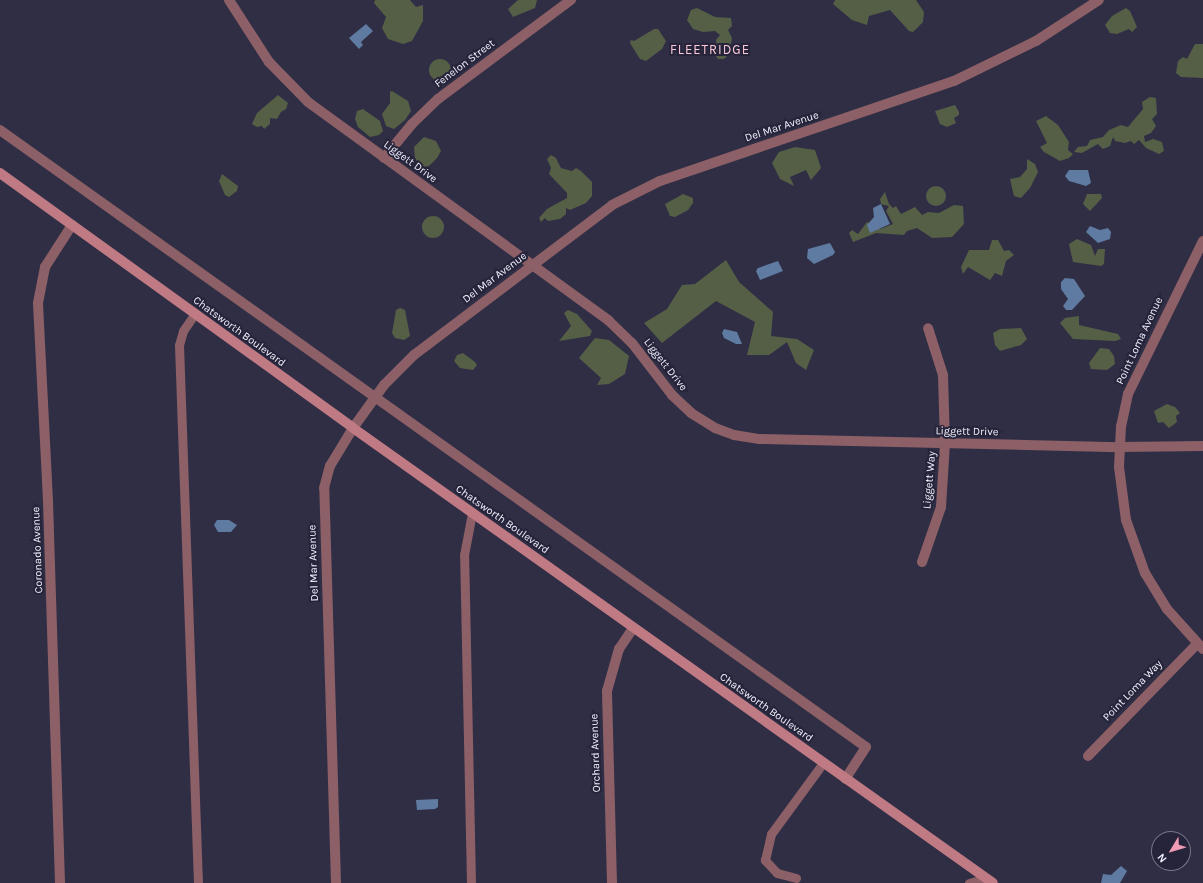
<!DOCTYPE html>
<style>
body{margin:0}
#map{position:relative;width:1203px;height:883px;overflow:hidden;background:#2f2e45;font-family:Karla,sans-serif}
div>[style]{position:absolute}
.green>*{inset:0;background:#545f46}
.round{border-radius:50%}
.water>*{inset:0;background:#5f7ba1}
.service>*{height:9px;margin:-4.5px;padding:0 4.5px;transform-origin:4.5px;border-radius:4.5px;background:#8c6066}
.minor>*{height:10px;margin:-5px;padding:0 5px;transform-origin:5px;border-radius:5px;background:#8c6066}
.tertiary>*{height:10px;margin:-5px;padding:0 5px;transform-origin:5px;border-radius:5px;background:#8c6066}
.secondary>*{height:10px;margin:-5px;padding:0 5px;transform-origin:5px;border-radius:5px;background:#bf7a84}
span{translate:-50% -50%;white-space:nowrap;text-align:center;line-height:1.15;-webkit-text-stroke:4px #26243a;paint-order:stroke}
.street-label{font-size:11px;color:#f2f1fe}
.quarter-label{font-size:13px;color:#fdcbda;letter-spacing:1px}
.north{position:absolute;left:1151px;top:831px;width:40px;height:40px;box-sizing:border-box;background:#26243a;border:1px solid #787688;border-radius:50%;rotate:232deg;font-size:11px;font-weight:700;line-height:16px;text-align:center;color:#f2f1fe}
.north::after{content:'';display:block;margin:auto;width:14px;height:18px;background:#f09ab6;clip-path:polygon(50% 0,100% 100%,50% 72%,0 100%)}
</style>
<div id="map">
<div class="green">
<i style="clip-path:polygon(375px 0,410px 0,416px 7px,423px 5px,423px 21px,412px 41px,403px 44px,388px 39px,382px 28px,386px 17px,374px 3px)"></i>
<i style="clip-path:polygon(518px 0,537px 0,535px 8px,513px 17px,508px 9px)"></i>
<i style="clip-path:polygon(835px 0,916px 0,924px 12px,923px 22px,913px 32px,909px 31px,890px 10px,869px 16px,867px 25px,852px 20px,833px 4px)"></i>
<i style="clip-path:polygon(697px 8px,715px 17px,731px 18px,732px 26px,728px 30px,732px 38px,731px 44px,726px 47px,727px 56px,724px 59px,718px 59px,712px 50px,717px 46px,716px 40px,720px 35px,715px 31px,703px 32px,693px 29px,687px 20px,691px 10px)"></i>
<i style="clip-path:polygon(1126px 8px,1130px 11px,1137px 27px,1132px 32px,1129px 29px,1117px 34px,1110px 33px,1105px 25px,1112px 16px)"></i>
<i style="clip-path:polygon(654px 29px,658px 29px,666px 41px,662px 49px,646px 61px,640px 59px,630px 43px,631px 40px,634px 41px)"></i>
<i style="clip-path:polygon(1195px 44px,1203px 44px,1203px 78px,1181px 77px,1176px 73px,1178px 61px,1183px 57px,1187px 59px)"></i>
<i class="round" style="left:429px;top:59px;width:22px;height:22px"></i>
<i style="clip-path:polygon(392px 91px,408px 101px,411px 111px,405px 120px,394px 129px,386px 126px,382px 114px,390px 103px,390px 92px)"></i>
<i style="clip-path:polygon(278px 95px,288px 103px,286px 109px,281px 112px,277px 119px,270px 118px,270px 124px,264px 129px,262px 126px,257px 127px,252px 124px,257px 113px)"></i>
<i style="clip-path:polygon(1150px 97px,1156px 98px,1157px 114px,1152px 119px,1156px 126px,1151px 133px,1144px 136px,1145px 142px,1153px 139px,1162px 142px,1164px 151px,1159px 154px,1146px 148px,1139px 140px,1134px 144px,1131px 141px,1125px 143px,1115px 141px,1113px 137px,1110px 146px,1103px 149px,1098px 144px,1082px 153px,1074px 152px,1078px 147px,1087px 146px,1090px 140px,1103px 137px,1109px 130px,1121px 125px,1128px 127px,1143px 109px,1142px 102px)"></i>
<i style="clip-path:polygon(955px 105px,959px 112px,959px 115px,954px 118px,956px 123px,947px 127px,940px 124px,935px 111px)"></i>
<i style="clip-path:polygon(363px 109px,380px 121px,383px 131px,379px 135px,370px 137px,358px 127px,355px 119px,357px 111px)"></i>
<i style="clip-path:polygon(1046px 116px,1058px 125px,1069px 142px,1068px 150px,1073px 154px,1069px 158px,1060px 161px,1044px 152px,1040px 147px,1047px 143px,1036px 121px)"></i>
<i style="clip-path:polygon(424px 137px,436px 141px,441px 151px,437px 158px,429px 166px,422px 167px,415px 159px,414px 147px)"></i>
<i style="clip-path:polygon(795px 147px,815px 150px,821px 168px,811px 180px,806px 170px,790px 177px,794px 186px,780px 179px,772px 163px,779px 152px)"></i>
<i style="clip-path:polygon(551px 155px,556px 158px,561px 168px,572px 171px,576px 168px,581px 171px,592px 182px,592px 196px,586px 203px,570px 210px,566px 208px,566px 214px,560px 219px,548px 221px,545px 218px,541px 222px,539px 218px,547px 209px,567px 198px,567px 193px,549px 174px,551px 168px,547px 159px)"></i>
<i style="clip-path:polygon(1027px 159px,1035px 164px,1038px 172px,1030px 188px,1021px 198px,1014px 196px,1010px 179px,1020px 177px,1027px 169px)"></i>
<i style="clip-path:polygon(222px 174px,238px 186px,237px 191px,229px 197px,225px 195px,219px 181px)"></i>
<i class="round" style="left:926px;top:186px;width:20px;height:20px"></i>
<i style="clip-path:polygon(885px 192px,889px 204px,893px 208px,896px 206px,901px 214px,915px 207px,922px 215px,928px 212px,939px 213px,954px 205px,963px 206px,964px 224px,952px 237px,932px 238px,917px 228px,907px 231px,904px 235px,876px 233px,853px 242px,849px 233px,852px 230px,858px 234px,867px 222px,878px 226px,880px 229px,893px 224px,886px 211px,889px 206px,881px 204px,880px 199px)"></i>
<i style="clip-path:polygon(683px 194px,693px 198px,693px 203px,688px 210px,675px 217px,670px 216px,665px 204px)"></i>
<i style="clip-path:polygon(1087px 194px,1101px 194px,1102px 198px,1090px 211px,1083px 204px)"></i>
<i class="round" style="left:422px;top:216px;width:22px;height:22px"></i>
<i style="clip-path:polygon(1077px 239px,1091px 245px,1095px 256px,1098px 249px,1105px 249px,1104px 264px,1101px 266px,1073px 262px,1069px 244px)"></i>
<i style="clip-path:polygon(992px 240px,998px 240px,1004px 251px,1009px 250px,1014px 255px,1006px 261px,1002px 276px,995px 273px,990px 280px,968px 267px,963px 274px,961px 267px,969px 250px,989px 250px)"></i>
<i style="clip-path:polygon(726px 260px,739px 282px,773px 312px,771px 336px,797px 339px,814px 350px,806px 370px,796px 363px,787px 342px,769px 355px,747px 355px,755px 322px,716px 301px,662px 343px,644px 323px,667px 309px,682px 285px,695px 284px)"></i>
<i style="clip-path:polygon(400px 308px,405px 310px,410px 336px,404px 340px,395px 338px,392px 333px,396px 310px)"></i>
<i style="clip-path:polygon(568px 310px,577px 314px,592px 331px,590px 336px,559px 341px,571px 326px,564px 313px)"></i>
<i style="clip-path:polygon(1079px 316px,1079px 325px,1118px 334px,1121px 339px,1115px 341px,1073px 339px,1060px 323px,1065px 318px)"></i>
<i style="clip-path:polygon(1021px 328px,1027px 339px,1021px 345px,1000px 351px,995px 345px,993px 333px,1000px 329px)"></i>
<i style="clip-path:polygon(595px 338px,609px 340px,629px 356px,625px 374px,609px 384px,597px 385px,601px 378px,579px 358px)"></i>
<i style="clip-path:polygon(1100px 348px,1109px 349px,1114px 356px,1115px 364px,1107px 370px,1091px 369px,1089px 363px)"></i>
<i style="clip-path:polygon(463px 353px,475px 362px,477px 365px,473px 370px,460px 368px,454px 361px,457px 355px)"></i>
<i style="clip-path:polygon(1167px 404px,1175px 407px,1180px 413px,1176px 416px,1177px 422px,1169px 428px,1163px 422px,1158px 423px,1154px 411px)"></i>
</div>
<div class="water">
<i style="clip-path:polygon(366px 24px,373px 31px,361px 42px,363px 45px,359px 49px,349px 38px)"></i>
<i style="clip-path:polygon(1069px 170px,1088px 170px,1091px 183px,1086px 186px,1069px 181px,1065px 176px)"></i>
<i style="clip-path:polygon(881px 204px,890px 224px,870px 233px,867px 225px,874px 217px,873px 208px)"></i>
<i style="clip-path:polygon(1090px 226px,1100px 230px,1108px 228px,1111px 232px,1110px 239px,1098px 243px,1086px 232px)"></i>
<i style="clip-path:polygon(830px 243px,835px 252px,833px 255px,814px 264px,807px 258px,808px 249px)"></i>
<i style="clip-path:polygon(778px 261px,783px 271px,760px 280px,756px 271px,758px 268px)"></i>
<i style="clip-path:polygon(1065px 278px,1074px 279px,1085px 296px,1072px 310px,1066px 310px,1063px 306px,1068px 299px,1061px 289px,1061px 282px)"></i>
<i style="clip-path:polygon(724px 329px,737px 332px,742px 344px,736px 344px,724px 338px,722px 333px)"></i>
<i style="clip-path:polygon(217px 520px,229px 520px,237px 525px,231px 532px,218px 532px,214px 525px)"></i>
<i style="clip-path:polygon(438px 799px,438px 807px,435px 809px,417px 810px,416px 800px)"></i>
<i style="clip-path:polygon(1121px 866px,1127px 871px,1120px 883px,1101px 883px,1103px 874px,1111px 875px)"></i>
</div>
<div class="service">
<i style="left:194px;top:315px;width:19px;rotate:125deg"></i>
<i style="left:183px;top:331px;width:15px;rotate:106deg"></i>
<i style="left:179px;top:345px;width:538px;rotate:87.98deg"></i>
<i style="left:796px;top:878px;width:20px;rotate:-165deg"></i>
<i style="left:777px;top:873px;width:18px;rotate:-133deg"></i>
<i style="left:765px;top:860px;width:27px;rotate:-77deg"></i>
<i style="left:771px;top:834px;width:88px;rotate:-53.8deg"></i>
<i style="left:471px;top:883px;width:328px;rotate:-91.2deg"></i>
<i style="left:464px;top:555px;width:43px;rotate:-79.2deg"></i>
<i style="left:969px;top:883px;width:18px;rotate:-16deg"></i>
</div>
<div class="minor">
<i style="left:229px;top:0;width:74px;rotate:57.2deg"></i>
<i style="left:269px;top:62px;width:56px;rotate:45.7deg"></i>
<i style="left:308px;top:102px;width:372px;rotate:36deg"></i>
<i style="left:609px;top:321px;width:32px;rotate:44deg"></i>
<i style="left:632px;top:343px;width:66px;rotate:52.4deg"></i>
<i style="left:672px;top:395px;width:26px;rotate:43deg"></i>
<i style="left:691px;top:413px;width:28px;rotate:32deg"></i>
<i style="left:715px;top:428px;width:20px;rotate:20deg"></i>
<i style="left:734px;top:435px;width:26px;rotate:9deg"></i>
<i style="left:760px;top:439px;width:359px;rotate:1.3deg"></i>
<i style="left:1119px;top:447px;width:84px;rotate:-0.7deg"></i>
<i style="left:0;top:130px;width:1063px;rotate:35.47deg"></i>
<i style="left:866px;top:747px;width:38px;rotate:123deg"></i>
<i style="left:384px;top:158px;width:44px;rotate:-50.5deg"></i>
<i style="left:412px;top:124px;width:36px;rotate:-44deg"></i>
<i style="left:438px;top:99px;width:166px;rotate:-36.7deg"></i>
<i style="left:922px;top:562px;width:58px;rotate:-70.9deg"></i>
<i style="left:941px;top:507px;width:64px;rotate:-86.4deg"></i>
<i style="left:945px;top:443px;width:68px;rotate:-91.7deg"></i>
<i style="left:943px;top:375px;width:49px;rotate:-107.7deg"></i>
<i style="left:1088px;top:756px;width:156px;rotate:-45.8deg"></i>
<i style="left:60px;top:883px;width:382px;rotate:-91.8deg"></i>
<i style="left:48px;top:501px;width:198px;rotate:-92.9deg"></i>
<i style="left:38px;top:303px;width:37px;rotate:-79deg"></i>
<i style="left:45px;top:267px;width:50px;rotate:-57.3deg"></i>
<i style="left:336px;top:883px;width:395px;rotate:-91.7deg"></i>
<i style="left:324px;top:488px;width:23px;rotate:-75deg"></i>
<i style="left:330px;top:466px;width:44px;rotate:-58.8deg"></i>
<i style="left:612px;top:883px;width:192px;rotate:-91.5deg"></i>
<i style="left:607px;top:691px;width:44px;rotate:-74.1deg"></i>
<i style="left:619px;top:649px;width:25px;rotate:-56deg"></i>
</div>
<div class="tertiary">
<i style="left:1203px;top:241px;width:170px;rotate:116.1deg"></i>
<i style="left:1128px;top:394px;width:33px;rotate:102deg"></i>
<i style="left:1121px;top:426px;width:41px;rotate:92.8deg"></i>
<i style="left:1119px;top:467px;width:53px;rotate:82.5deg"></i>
<i style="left:1126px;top:520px;width:56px;rotate:70.3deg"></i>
<i style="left:1145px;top:573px;width:42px;rotate:58.6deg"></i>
<i style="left:1167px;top:609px;width:54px;rotate:48deg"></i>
<i style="left:353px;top:428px;width:53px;rotate:-54.2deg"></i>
<i style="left:384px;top:385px;width:42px;rotate:-45deg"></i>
<i style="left:414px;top:355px;width:248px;rotate:-37.1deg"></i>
<i style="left:612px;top:205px;width:54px;rotate:-26.6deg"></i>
<i style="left:660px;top:181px;width:311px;rotate:-18.8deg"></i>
<i style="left:954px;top:81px;width:91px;rotate:-26deg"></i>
<i style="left:1036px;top:41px;width:75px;rotate:-33.1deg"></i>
</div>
<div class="secondary">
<i style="left:0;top:173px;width:435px;rotate:35.8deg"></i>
<i style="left:353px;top:428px;width:785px;rotate:35.41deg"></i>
</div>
<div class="street-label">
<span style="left:465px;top:64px;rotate:-37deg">Fenelon Street</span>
<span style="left:782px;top:127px;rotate:-18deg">Del Mar Avenue</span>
<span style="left:410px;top:162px;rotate:36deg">Liggett Drive</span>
<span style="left:495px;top:278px;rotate:-37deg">Del Mar Avenue</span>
<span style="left:239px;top:332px;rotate:36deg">Chatsworth Boulevard</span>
<span style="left:1140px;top:341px;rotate:-65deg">Point Loma Avenue</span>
<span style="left:665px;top:365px;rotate:52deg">Liggett Drive</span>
<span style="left:967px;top:432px;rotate:1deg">Liggett Drive</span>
<span style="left:930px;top:480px;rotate:-85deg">Liggett Way</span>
<span style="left:502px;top:520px;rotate:35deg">Chatsworth Boulevard</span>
<span style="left:38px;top:550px;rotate:-92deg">Coronado Avenue</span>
<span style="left:314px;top:563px;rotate:-92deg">Del Mar Avenue</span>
<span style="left:1133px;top:691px;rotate:-46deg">Point Loma Way</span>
<span style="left:766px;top:708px;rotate:35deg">Chatsworth Boulevard</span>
<span style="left:596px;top:753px;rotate:-92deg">Orchard Avenue</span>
</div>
<div class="quarter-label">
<span style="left:710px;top:50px">FLEETRIDGE</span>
</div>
<div class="north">N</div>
</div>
